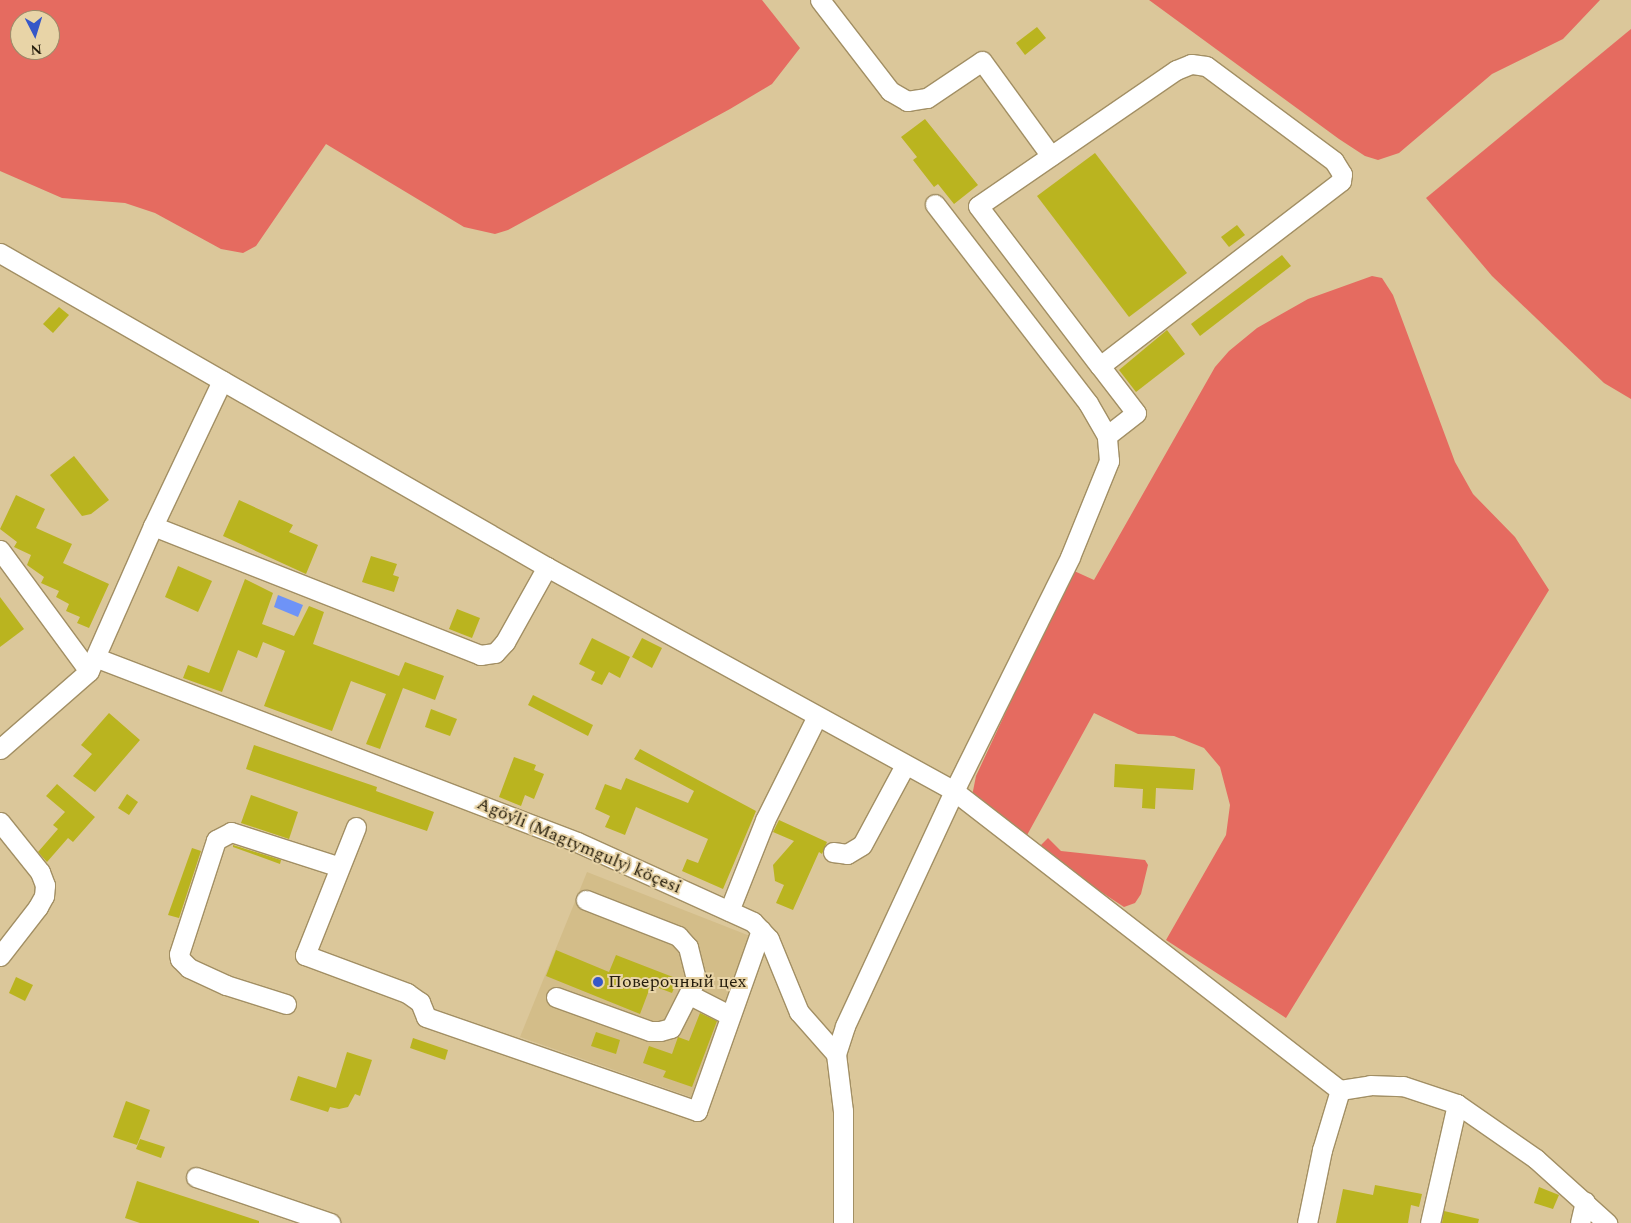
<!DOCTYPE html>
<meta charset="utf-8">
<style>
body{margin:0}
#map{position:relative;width:1631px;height:1223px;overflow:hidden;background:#dbc79a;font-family:Spectral,serif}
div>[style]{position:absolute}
.built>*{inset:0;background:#d3bd89}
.forest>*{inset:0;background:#e56b60}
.water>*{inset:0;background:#6e93f7}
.building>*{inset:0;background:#bab41f}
.roads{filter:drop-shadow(1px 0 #a28f64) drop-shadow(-1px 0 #a28f64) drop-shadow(0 1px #a28f64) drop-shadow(0 -1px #a28f64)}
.minor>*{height:19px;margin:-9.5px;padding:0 9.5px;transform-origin:9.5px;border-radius:9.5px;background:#fff}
.dots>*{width:14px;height:14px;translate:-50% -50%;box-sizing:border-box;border:2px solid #e8d4a7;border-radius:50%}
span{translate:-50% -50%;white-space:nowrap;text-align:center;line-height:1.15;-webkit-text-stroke:4px #e8d4a7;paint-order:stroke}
.street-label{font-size:18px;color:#251d0c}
.poi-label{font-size:18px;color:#251d0c}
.left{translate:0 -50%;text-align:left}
.north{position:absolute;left:10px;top:10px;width:50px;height:50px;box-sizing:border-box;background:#e8d4a7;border:1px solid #9a8b69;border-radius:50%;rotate:175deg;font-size:14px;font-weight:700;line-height:20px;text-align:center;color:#251d0c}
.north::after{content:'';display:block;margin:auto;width:18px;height:22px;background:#3657c8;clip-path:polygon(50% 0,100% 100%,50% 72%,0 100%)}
</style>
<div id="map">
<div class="built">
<i style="clip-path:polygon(587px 872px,750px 936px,691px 1097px,520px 1037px)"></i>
</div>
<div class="forest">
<i style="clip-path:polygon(evenodd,0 0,762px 0,800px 48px,772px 84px,730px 109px,508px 230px,495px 234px,464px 227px,326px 144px,256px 246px,243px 253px,221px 249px,155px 213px,125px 203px,62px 198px,0 171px,0 0,20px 20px,50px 20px,50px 50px,20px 50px,20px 20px)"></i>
<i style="clip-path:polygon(1149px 0,1600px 0,1563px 39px,1492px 74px,1399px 153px,1378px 160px,1365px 156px,1339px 139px)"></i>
<i style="clip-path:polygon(1631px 29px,1631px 399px,1604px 383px,1492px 276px,1426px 198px)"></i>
<i style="clip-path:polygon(1372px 276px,1382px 278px,1393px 295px,1455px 462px,1473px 494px,1515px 537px,1549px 590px,1286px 1018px,1166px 940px,1226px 835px,1230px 805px,1220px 767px,1204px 748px,1174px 736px,1138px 734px,1094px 713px,1026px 837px,972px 796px,976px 776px,1072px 570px,1094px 580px,1215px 367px,1229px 351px,1257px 328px,1308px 299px)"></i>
<i style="clip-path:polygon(1048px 838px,1061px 851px,1145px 860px,1148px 865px,1141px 894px,1135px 903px,1124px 907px,1048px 857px,1040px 846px)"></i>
</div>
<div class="water">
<i style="clip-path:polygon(278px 595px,303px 605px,298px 617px,274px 607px)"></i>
</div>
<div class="building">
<i style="clip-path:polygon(1037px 27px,1046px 38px,1025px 55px,1016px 43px)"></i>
<i style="clip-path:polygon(925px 119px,978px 185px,954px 204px,938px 184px,934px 187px,913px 160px,917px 157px,901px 137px)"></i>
<i style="clip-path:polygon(1095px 153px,1187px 273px,1129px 317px,1037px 196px)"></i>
<i style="clip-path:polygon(1237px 225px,1245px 235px,1229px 247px,1221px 237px)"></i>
<i style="clip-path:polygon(1282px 255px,1291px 266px,1200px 336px,1191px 324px)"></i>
<i style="clip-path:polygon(59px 307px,69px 315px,53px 333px,43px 324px)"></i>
<i style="clip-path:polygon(1167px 330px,1185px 354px,1136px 392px,1119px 370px)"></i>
<i style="clip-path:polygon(74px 456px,109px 500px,91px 514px,82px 516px,50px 475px)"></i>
<i style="clip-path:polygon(16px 495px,45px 509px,36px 528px,72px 544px,63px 563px,109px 584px,89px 628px,77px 623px,80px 617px,66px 611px,69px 604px,56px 597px,59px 591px,41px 583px,44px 577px,27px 565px,31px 555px,14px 547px,17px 542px,0 529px)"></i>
<i style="clip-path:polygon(239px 500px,293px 525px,289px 532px,318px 545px,306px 574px,223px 536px)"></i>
<i style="clip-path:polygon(371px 556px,397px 564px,393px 575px,399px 577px,394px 592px,362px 582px)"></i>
<i style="clip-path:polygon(178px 566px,212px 581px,198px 612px,165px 597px)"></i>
<i style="clip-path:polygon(245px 579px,273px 593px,262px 624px,294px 636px,309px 606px,324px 612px,313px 644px,399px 676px,405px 662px,444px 676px,435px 700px,403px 688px,380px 749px,366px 744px,386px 694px,351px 681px,332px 731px,264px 706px,285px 651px,263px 642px,257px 658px,238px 650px,222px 692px,183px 678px,188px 665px,209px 673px)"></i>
<i style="clip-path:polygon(0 597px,24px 629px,0 647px)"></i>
<i style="clip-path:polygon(457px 609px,480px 618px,472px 638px,449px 629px)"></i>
<i style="clip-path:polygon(592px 638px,630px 657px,620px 678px,609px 672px,602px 685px,591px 680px,595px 672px,579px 664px)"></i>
<i style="clip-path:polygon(642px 638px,662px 648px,652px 668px,632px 657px)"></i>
<i style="clip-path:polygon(533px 695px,593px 725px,588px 736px,528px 705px)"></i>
<i style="clip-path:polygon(431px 709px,457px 719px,450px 736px,425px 727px)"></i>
<i style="clip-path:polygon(109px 713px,140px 740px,95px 792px,73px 776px,92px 754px,81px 745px)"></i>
<i style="clip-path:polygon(254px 745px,377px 787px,376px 791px,434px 812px,427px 831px,246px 769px)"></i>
<i style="clip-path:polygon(640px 749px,756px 811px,723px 889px,682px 871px,687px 859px,698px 863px,708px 839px,636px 807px,625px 835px,605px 827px,610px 816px,595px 809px,605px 784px,621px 790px,626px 778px,688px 803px,694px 791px,634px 759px)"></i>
<i style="clip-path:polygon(514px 757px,536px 765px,534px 770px,544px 774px,534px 799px,525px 795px,521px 806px,499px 797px)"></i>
<i style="clip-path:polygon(1115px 764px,1195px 769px,1193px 790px,1156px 788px,1155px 809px,1142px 808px,1143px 789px,1114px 787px)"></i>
<i style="clip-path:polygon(57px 784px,95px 817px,73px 842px,68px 838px,47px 862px,38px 852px,58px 829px,53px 825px,65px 812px,46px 796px)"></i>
<i style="clip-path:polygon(127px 794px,138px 802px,129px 815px,118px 808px)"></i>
<i style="clip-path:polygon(251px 795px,298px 812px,289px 839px,241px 823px)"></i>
<i style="clip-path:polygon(779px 820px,827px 842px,822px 854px,819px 852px,793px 910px,776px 903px,784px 885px,775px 881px,773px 865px,794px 841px,773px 832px)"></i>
<i style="clip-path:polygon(233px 845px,281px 860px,280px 864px,233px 847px)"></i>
<i style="clip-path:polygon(192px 848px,201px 851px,179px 918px,168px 915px)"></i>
<i style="clip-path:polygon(556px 950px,609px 972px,616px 955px,678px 979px,672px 993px,651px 985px,640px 1014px,546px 976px)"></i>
<i style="clip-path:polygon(16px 977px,33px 985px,25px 1001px,9px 993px)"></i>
<i style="clip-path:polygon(700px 1013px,717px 1021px,692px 1087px,663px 1077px,666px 1071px,643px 1063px,649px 1046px,672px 1054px,678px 1037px,689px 1041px)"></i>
<i style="clip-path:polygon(596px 1032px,620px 1040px,616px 1054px,591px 1046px)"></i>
<i style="clip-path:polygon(413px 1038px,448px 1050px,445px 1060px,410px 1048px)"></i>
<i style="clip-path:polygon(347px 1052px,372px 1060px,360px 1096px,355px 1094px,348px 1107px,339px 1109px,330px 1107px,328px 1112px,290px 1100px,298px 1076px,336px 1088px)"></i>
<i style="clip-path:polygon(126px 1101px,150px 1110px,137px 1145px,113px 1137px)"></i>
<i style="clip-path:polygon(140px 1139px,165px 1147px,161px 1158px,136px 1149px)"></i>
<i style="clip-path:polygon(137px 1181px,259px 1221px,259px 1223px,140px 1223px,125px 1218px)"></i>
<i style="clip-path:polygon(1375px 1185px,1422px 1194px,1419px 1207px,1411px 1205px,1408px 1223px,1336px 1223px,1343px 1189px,1373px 1195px)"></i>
<i style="clip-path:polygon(1539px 1187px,1559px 1195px,1553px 1209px,1534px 1203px)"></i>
<i style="clip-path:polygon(1444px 1211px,1479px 1219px,1478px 1223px,1442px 1223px)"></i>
</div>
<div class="roads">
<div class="minor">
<i style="left:820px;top:0;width:115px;rotate:52.4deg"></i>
<i style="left:890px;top:91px;width:20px;rotate:30deg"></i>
<i style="left:907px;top:101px;width:20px;rotate:-9deg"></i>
<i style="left:927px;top:98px;width:66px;rotate:-33.9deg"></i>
<i style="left:982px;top:61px;width:117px;rotate:54deg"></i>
<i style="left:0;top:253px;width:631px;rotate:29.86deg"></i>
<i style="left:547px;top:567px;width:465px;rotate:28.8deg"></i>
<i style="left:954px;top:791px;width:488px;rotate:37.8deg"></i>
<i style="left:1340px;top:1090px;width:30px;rotate:-9deg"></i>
<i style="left:1370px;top:1085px;width:33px;rotate:2deg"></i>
<i style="left:1403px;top:1086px;width:57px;rotate:18.4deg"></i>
<i style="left:1457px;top:1104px;width:96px;rotate:34.8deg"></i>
<i style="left:1536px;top:1159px;width:96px;rotate:42deg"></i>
<i style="left:1100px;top:366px;width:304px;rotate:-37.5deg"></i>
<i style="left:1341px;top:181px;width:7px;rotate:-82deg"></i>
<i style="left:1342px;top:174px;width:15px;rotate:-122deg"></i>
<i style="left:1334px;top:161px;width:159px;rotate:-143.4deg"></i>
<i style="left:1206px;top:66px;width:15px;rotate:-172deg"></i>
<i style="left:1191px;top:64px;width:16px;rotate:158deg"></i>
<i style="left:1176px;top:70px;width:240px;rotate:145.5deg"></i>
<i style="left:978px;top:206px;width:201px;rotate:52.7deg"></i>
<i style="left:1100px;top:366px;width:59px;rotate:52.5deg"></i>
<i style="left:1136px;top:413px;width:37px;rotate:142deg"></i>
<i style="left:153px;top:526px;width:352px;rotate:21.5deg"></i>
<i style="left:480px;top:655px;width:15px;rotate:-8deg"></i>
<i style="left:495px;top:653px;width:15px;rotate:-48deg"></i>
<i style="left:505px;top:642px;width:86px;rotate:-60.8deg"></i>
<i style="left:0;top:550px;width:150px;rotate:53.7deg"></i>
<i style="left:97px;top:658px;width:514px;rotate:20.97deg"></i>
<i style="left:577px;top:842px;width:193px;rotate:24.4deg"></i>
<i style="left:753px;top:922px;width:23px;rotate:47deg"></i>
<i style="left:769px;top:939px;width:79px;rotate:67.7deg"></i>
<i style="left:799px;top:1012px;width:56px;rotate:48.6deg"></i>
<i style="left:836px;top:1054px;width:57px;rotate:83deg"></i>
<i style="left:843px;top:1111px;width:112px;rotate:90deg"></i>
<i style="left:0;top:749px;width:118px;rotate:-41.2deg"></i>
<i style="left:89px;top:671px;width:158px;rotate:-66.2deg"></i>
<i style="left:153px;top:526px;width:161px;rotate:-64.6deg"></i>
<i style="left:0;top:822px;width:64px;rotate:51.3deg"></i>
<i style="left:40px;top:872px;width:14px;rotate:69deg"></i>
<i style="left:45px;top:885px;width:11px;rotate:95deg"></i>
<i style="left:44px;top:896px;width:13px;rotate:119deg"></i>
<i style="left:38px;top:907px;width:62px;rotate:127.8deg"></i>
<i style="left:356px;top:827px;width:138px;rotate:111.7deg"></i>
<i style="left:305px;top:955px;width:109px;rotate:20.4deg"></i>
<i style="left:407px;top:993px;width:16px;rotate:35deg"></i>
<i style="left:420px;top:1002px;width:16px;rotate:68deg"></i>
<i style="left:426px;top:1017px;width:287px;rotate:19.1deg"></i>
<i style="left:697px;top:1111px;width:192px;rotate:-70.5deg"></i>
<i style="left:833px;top:852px;width:14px;rotate:8deg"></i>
<i style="left:847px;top:854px;width:17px;rotate:-31deg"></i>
<i style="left:862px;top:845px;width:91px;rotate:-61.7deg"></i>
<i style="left:729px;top:911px;width:98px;rotate:-68.4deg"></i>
<i style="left:765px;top:820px;width:116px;rotate:-63.4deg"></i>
<i style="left:690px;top:995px;width:44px;rotate:27.1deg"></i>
<i style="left:556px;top:997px;width:100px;rotate:19.9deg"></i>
<i style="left:650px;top:1031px;width:10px"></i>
<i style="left:660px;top:1031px;width:11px;rotate:-15deg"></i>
<i style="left:671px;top:1028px;width:55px;rotate:-63deg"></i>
<i style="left:696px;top:979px;width:33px;rotate:-104deg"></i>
<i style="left:688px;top:947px;width:15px;rotate:-132deg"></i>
<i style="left:678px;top:936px;width:99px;rotate:-158.6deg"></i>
<i style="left:286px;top:1004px;width:63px;rotate:-162.4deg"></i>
<i style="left:226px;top:985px;width:41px;rotate:-155.3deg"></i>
<i style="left:189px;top:968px;width:13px;rotate:-135deg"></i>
<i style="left:180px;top:959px;width:5px;rotate:-101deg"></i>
<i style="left:179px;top:954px;width:120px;rotate:-72deg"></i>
<i style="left:216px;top:840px;width:17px;rotate:-28deg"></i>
<i style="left:231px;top:832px;width:114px;rotate:17.8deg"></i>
<i style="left:836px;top:1054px;width:29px;rotate:-72deg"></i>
<i style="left:845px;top:1026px;width:259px;rotate:-65.1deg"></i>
<i style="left:954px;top:791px;width:261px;rotate:-63.6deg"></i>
<i style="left:1070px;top:557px;width:104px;rotate:-67.9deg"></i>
<i style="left:1109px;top:461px;width:25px;rotate:-95deg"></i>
<i style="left:1107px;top:436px;width:38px;rotate:-120deg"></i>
<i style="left:1088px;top:403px;width:251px;rotate:-127.6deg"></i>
<i style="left:196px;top:1177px;width:142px;rotate:18.9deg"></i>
<i style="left:1307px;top:1223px;width:75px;rotate:-78.4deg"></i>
<i style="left:1322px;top:1150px;width:63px;rotate:-73.3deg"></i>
<i style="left:1430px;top:1223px;width:122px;rotate:-77.2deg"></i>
<i style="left:1580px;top:1223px;width:22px;rotate:-77deg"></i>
</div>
</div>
<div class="dots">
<i style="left:598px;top:982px;background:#3657c8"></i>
</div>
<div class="street-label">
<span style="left:579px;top:846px;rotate:23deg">Agöýli (Magtymguly) köçesi</span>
</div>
<div class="poi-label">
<span class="left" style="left:608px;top:982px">Поверочный цех</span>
</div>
<div class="north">N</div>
</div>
